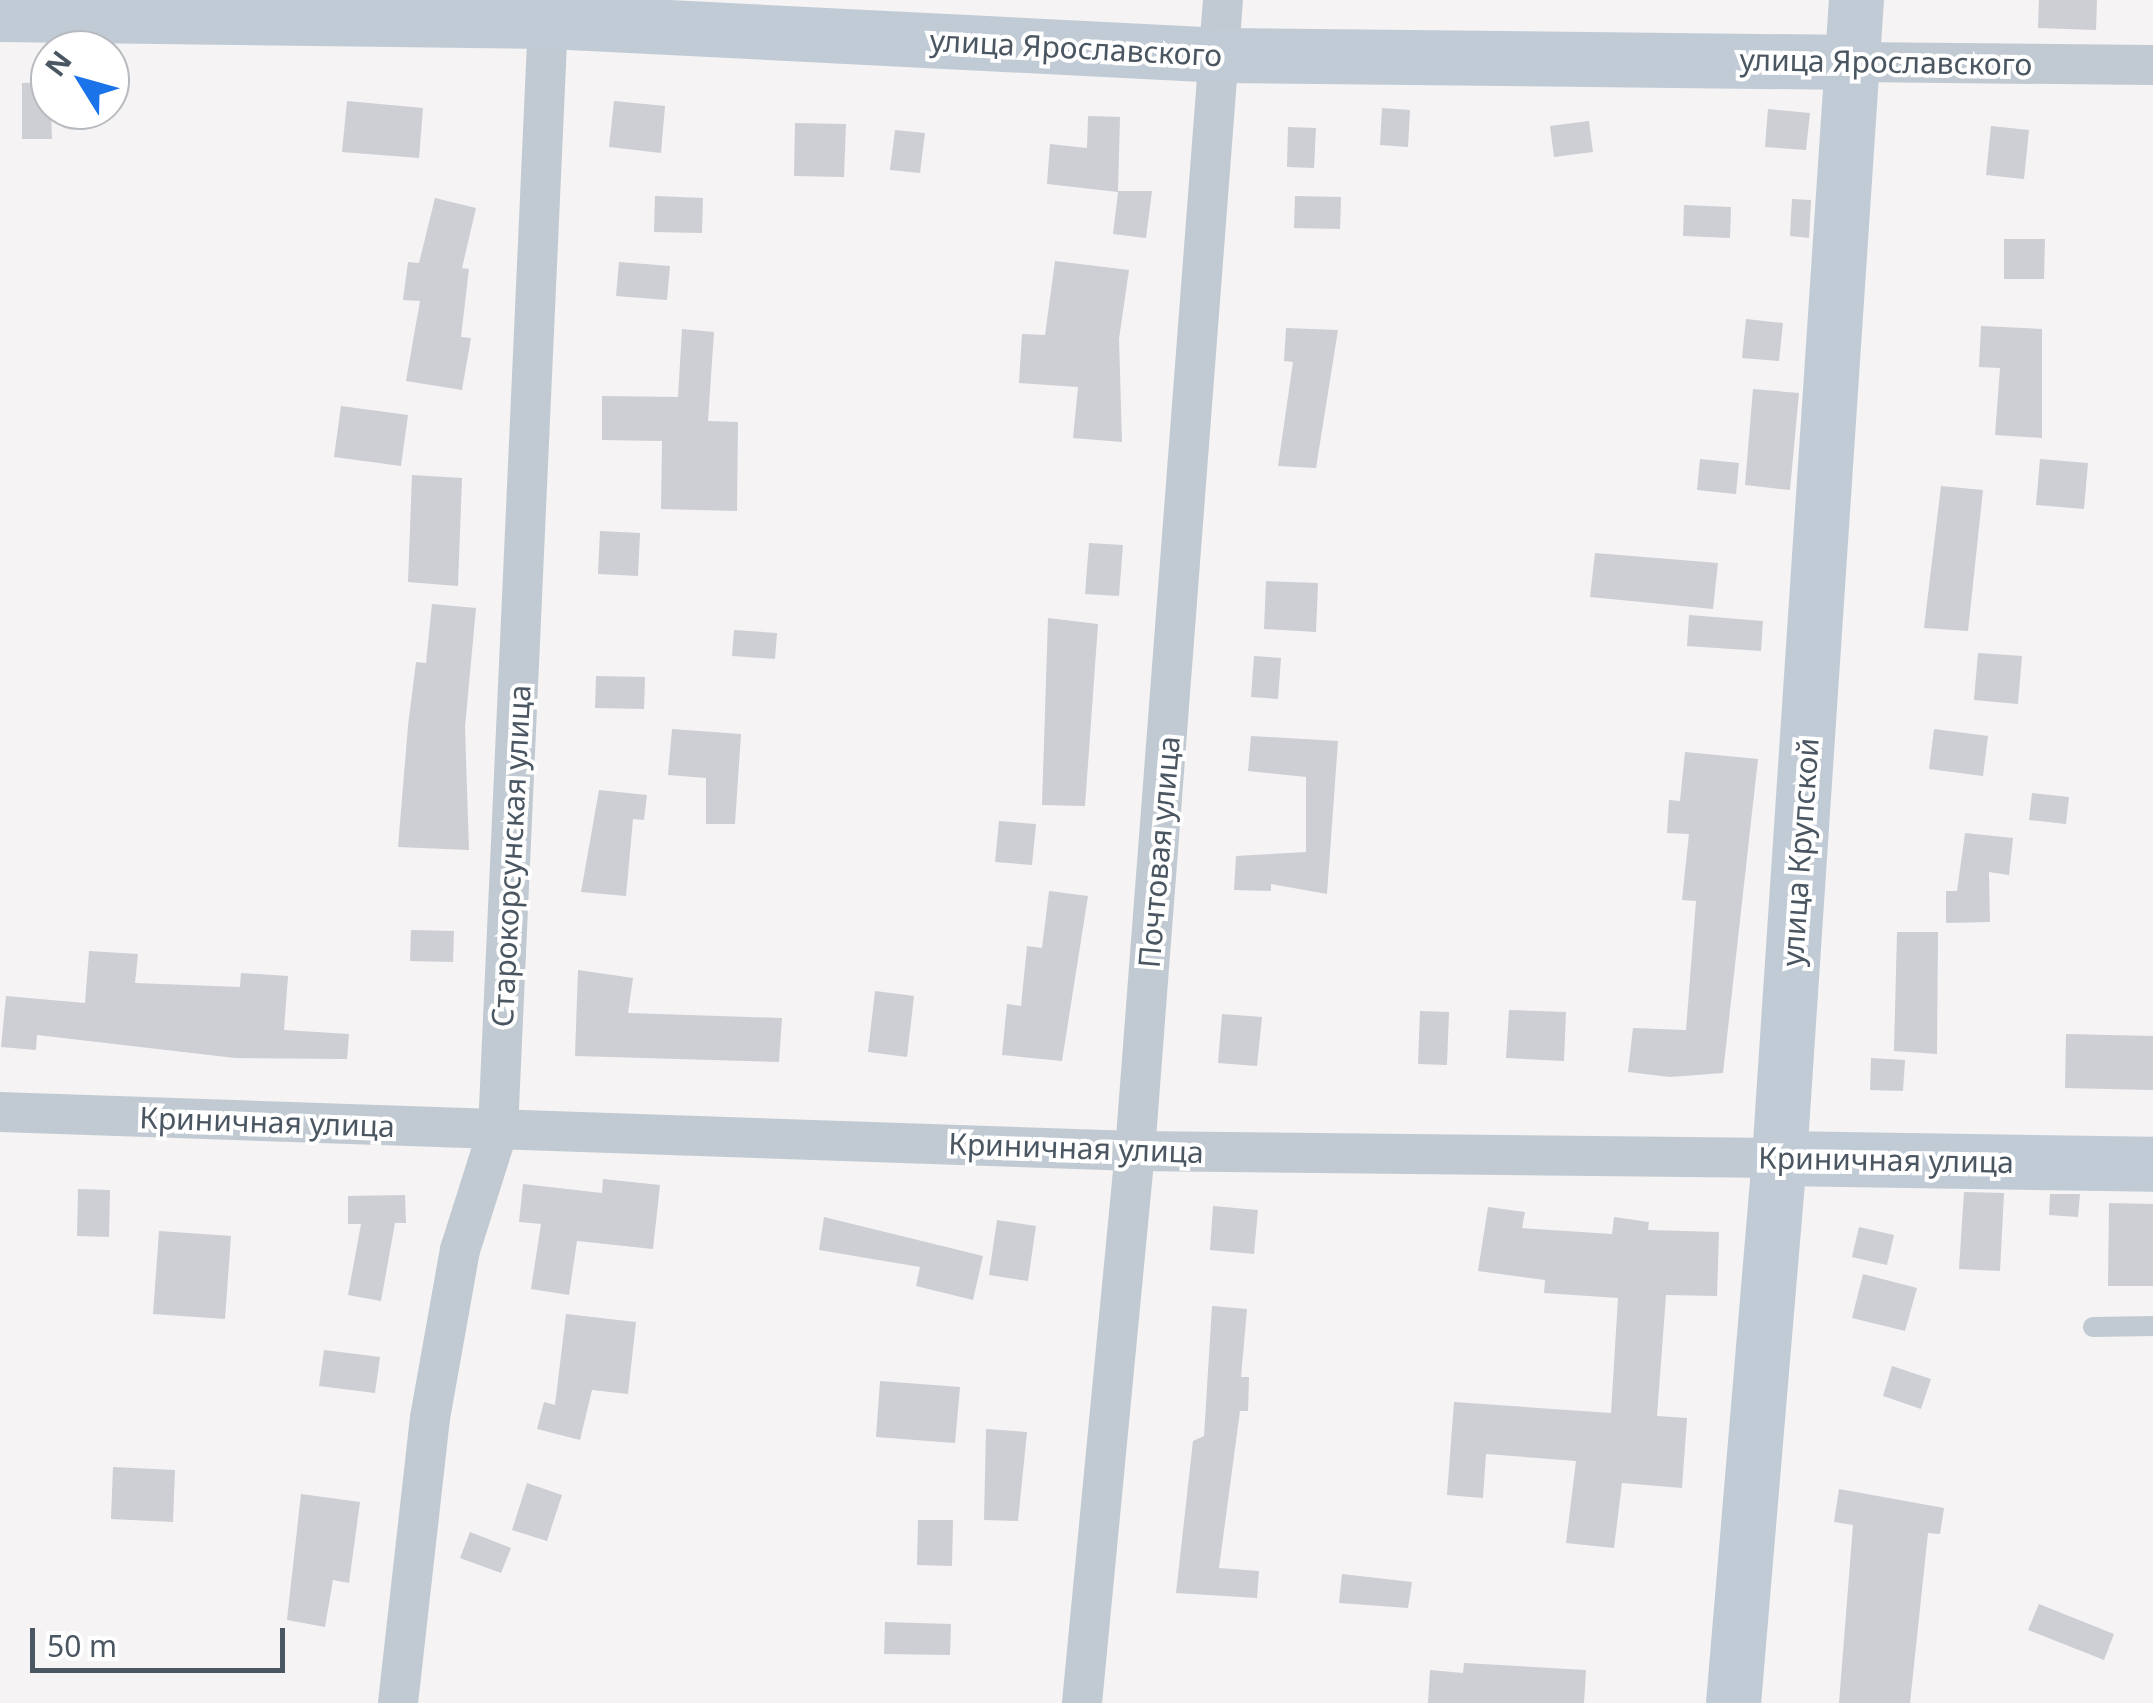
<!DOCTYPE html>
<meta charset="utf-8">
<style>
body{margin:0}
#map{position:relative;width:2153px;height:1703px;overflow:hidden;background:#f5f3f3;font-family:"Noto Sans",sans-serif}
div>[style]{position:absolute}
.building>*{inset:0;background:#cdcfd5}
.lane>*{height:20px;margin:-10px;padding:0 10px;transform-origin:10px;border-radius:10px;background:#c1cad2}
.street>*{height:40px;margin:-20px;padding:0 20px;transform-origin:20px;border-radius:20px;background:#c1cad2}
.secondary>*{height:55px;margin:-27.5px;padding:0 27.5px;transform-origin:27.5px;border-radius:27.5px;background:#c1cbd6}
span{translate:-50% -50%;white-space:nowrap;text-align:center;line-height:1.15;-webkit-text-stroke:8px #fff;paint-order:stroke}
.street-label{font-size:30px;color:#4a5661}
.north{position:absolute;left:30px;top:30px;width:100px;height:100px;box-sizing:border-box;background:#fff;border:2px solid #b7bbc0;border-radius:50%;rotate:307deg;font-size:28px;font-weight:700;line-height:40px;text-align:center;color:#4a5661}
.north::after{content:'';display:block;margin:auto;width:35px;height:45px;background:#1a73e8;clip-path:polygon(50% 0,100% 100%,50% 72%,0 100%)}
.scale{position:absolute;left:30px;top:1628px;width:255px;height:45px;box-sizing:border-box;border:5px solid #4a5661;border-top:0;padding-left:12px;font-size:30px;line-height:35px;white-space:nowrap;color:#4a5661;-webkit-text-stroke:8px #fff;paint-order:stroke}
</style>
<div id="map">
<div class="building">
<i style="clip-path:polygon(2039px 0,2097px 0,2096px 30px,2038px 28px)"></i>
<i style="clip-path:polygon(50px 82px,52px 139px,22px 139px,22px 83px)"></i>
<i style="clip-path:polygon(347px 101px,423px 108px,419px 158px,342px 152px)"></i>
<i style="clip-path:polygon(614px 101px,665px 106px,661px 153px,609px 147px)"></i>
<i style="clip-path:polygon(1382px 108px,1410px 110px,1408px 147px,1380px 145px)"></i>
<i style="clip-path:polygon(1768px 109px,1810px 113px,1806px 150px,1765px 147px)"></i>
<i style="clip-path:polygon(1088px 116px,1120px 117px,1118px 191px,1152px 191px,1146px 238px,1113px 234px,1118px 192px,1047px 184px,1050px 144px,1087px 148px)"></i>
<i style="clip-path:polygon(1589px 121px,1593px 152px,1554px 157px,1550px 126px)"></i>
<i style="clip-path:polygon(795px 123px,846px 124px,844px 177px,794px 176px)"></i>
<i style="clip-path:polygon(1991px 126px,2029px 130px,2024px 179px,1986px 175px)"></i>
<i style="clip-path:polygon(1288px 127px,1316px 128px,1314px 168px,1287px 167px)"></i>
<i style="clip-path:polygon(895px 130px,925px 133px,920px 173px,890px 170px)"></i>
<i style="clip-path:polygon(655px 196px,703px 198px,702px 233px,654px 232px)"></i>
<i style="clip-path:polygon(1295px 196px,1341px 197px,1340px 229px,1294px 228px)"></i>
<i style="clip-path:polygon(435px 198px,476px 208px,462px 268px,469px 269px,461px 337px,471px 338px,462px 390px,406px 381px,420px 301px,403px 300px,408px 262px,419px 263px)"></i>
<i style="clip-path:polygon(1792px 199px,1811px 200px,1809px 238px,1790px 236px)"></i>
<i style="clip-path:polygon(1684px 205px,1731px 207px,1730px 238px,1683px 236px)"></i>
<i style="clip-path:polygon(2004px 239px,2045px 239px,2044px 279px,2004px 279px)"></i>
<i style="clip-path:polygon(1055px 261px,1129px 270px,1119px 339px,1122px 442px,1073px 438px,1078px 387px,1019px 383px,1022px 334px,1045px 335px)"></i>
<i style="clip-path:polygon(619px 262px,670px 266px,667px 300px,616px 296px)"></i>
<i style="clip-path:polygon(1746px 319px,1783px 323px,1779px 361px,1742px 358px)"></i>
<i style="clip-path:polygon(1981px 326px,2042px 329px,2042px 438px,1995px 435px,2000px 368px,1979px 367px)"></i>
<i style="clip-path:polygon(1286px 328px,1338px 330px,1316px 468px,1278px 466px,1293px 362px,1284px 361px)"></i>
<i style="clip-path:polygon(682px 329px,714px 332px,708px 421px,738px 422px,737px 511px,661px 509px,662px 441px,602px 440px,602px 396px,678px 397px)"></i>
<i style="clip-path:polygon(1753px 389px,1799px 393px,1790px 490px,1745px 485px)"></i>
<i style="clip-path:polygon(341px 406px,408px 415px,401px 466px,334px 457px)"></i>
<i style="clip-path:polygon(1700px 459px,1739px 463px,1736px 494px,1697px 490px)"></i>
<i style="clip-path:polygon(2040px 459px,2088px 463px,2084px 509px,2036px 505px)"></i>
<i style="clip-path:polygon(412px 475px,462px 478px,458px 586px,408px 582px)"></i>
<i style="clip-path:polygon(1941px 486px,1983px 490px,1968px 631px,1924px 628px)"></i>
<i style="clip-path:polygon(600px 531px,640px 533px,638px 576px,598px 574px)"></i>
<i style="clip-path:polygon(1089px 543px,1123px 545px,1119px 596px,1085px 594px)"></i>
<i style="clip-path:polygon(1595px 553px,1718px 563px,1713px 609px,1590px 597px)"></i>
<i style="clip-path:polygon(1266px 581px,1318px 583px,1316px 632px,1264px 629px)"></i>
<i style="clip-path:polygon(432px 604px,476px 608px,465px 727px,469px 850px,398px 847px,408px 726px,416px 662px,426px 663px)"></i>
<i style="clip-path:polygon(1689px 615px,1763px 621px,1761px 651px,1687px 646px)"></i>
<i style="clip-path:polygon(1048px 618px,1098px 624px,1085px 806px,1042px 805px)"></i>
<i style="clip-path:polygon(734px 630px,777px 633px,775px 659px,732px 656px)"></i>
<i style="clip-path:polygon(1978px 653px,2022px 656px,2018px 704px,1974px 700px)"></i>
<i style="clip-path:polygon(1254px 656px,1281px 658px,1278px 699px,1251px 697px)"></i>
<i style="clip-path:polygon(596px 676px,645px 677px,644px 709px,595px 708px)"></i>
<i style="clip-path:polygon(672px 729px,741px 734px,735px 824px,706px 824px,706px 778px,668px 775px)"></i>
<i style="clip-path:polygon(1934px 729px,1988px 736px,1983px 776px,1929px 769px)"></i>
<i style="clip-path:polygon(1251px 736px,1338px 741px,1327px 894px,1271px 884px,1271px 891px,1234px 890px,1236px 856px,1306px 852px,1306px 777px,1248px 771px)"></i>
<i style="clip-path:polygon(1685px 752px,1758px 759px,1723px 1073px,1670px 1077px,1628px 1072px,1633px 1028px,1686px 1030px,1696px 901px,1682px 900px,1689px 834px,1667px 833px,1669px 800px,1680px 801px)"></i>
<i style="clip-path:polygon(599px 790px,647px 795px,644px 820px,633px 819px,626px 896px,581px 892px)"></i>
<i style="clip-path:polygon(2032px 793px,2069px 797px,2066px 824px,2029px 820px)"></i>
<i style="clip-path:polygon(999px 821px,1036px 824px,1032px 865px,995px 862px)"></i>
<i style="clip-path:polygon(1965px 833px,2013px 838px,2009px 875px,1989px 872px,1990px 922px,1946px 923px,1946px 891px,1957px 891px)"></i>
<i style="clip-path:polygon(1049px 891px,1088px 896px,1062px 1061px,1002px 1055px,1007px 1004px,1021px 1006px,1027px 946px,1042px 948px)"></i>
<i style="clip-path:polygon(411px 930px,454px 931px,453px 962px,410px 961px)"></i>
<i style="clip-path:polygon(1897px 932px,1938px 932px,1937px 1054px,1894px 1051px)"></i>
<i style="clip-path:polygon(89px 951px,138px 954px,135px 983px,240px 987px,241px 973px,288px 976px,284px 1030px,349px 1034px,347px 1059px,235px 1058px,37px 1035px,36px 1050px,1px 1047px,6px 996px,85px 1003px)"></i>
<i style="clip-path:polygon(578px 970px,633px 978px,628px 1013px,782px 1018px,779px 1062px,575px 1056px)"></i>
<i style="clip-path:polygon(875px 991px,914px 996px,907px 1057px,868px 1052px)"></i>
<i style="clip-path:polygon(1509px 1010px,1566px 1012px,1564px 1061px,1506px 1058px)"></i>
<i style="clip-path:polygon(1420px 1011px,1449px 1012px,1447px 1065px,1418px 1064px)"></i>
<i style="clip-path:polygon(1222px 1014px,1262px 1017px,1257px 1066px,1218px 1063px)"></i>
<i style="clip-path:polygon(2066px 1034px,2153px 1036px,2153px 1090px,2065px 1088px)"></i>
<i style="clip-path:polygon(1871px 1058px,1905px 1060px,1903px 1091px,1870px 1090px)"></i>
<i style="clip-path:polygon(603px 1179px,660px 1185px,653px 1249px,577px 1241px,569px 1295px,531px 1289px,541px 1224px,519px 1222px,523px 1184px,602px 1193px)"></i>
<i style="clip-path:polygon(78px 1189px,110px 1190px,109px 1237px,77px 1236px)"></i>
<i style="clip-path:polygon(1964px 1192px,2004px 1193px,2000px 1271px,1959px 1269px)"></i>
<i style="clip-path:polygon(2050px 1194px,2080px 1194px,2078px 1217px,2049px 1215px)"></i>
<i style="clip-path:polygon(405px 1195px,406px 1223px,395px 1223px,381px 1301px,348px 1295px,361px 1224px,348px 1224px,348px 1196px)"></i>
<i style="clip-path:polygon(2109px 1203px,2153px 1204px,2153px 1286px,2108px 1286px)"></i>
<i style="clip-path:polygon(1213px 1206px,1258px 1210px,1254px 1254px,1210px 1250px)"></i>
<i style="clip-path:polygon(1488px 1207px,1525px 1212px,1522px 1228px,1612px 1234px,1614px 1217px,1649px 1222px,1648px 1230px,1719px 1232px,1717px 1296px,1666px 1295px,1657px 1416px,1687px 1418px,1682px 1488px,1622px 1483px,1614px 1548px,1566px 1543px,1576px 1461px,1486px 1454px,1483px 1498px,1447px 1495px,1454px 1402px,1611px 1413px,1618px 1298px,1544px 1293px,1545px 1280px,1478px 1271px)"></i>
<i style="clip-path:polygon(824px 1217px,983px 1256px,973px 1300px,916px 1286px,920px 1267px,819px 1250px)"></i>
<i style="clip-path:polygon(997px 1220px,1036px 1226px,1028px 1281px,989px 1275px)"></i>
<i style="clip-path:polygon(1859px 1227px,1894px 1235px,1887px 1265px,1852px 1257px)"></i>
<i style="clip-path:polygon(159px 1231px,231px 1236px,225px 1319px,153px 1314px)"></i>
<i style="clip-path:polygon(1863px 1274px,1917px 1288px,1905px 1331px,1852px 1318px)"></i>
<i style="clip-path:polygon(1212px 1306px,1247px 1309px,1241px 1377px,1249px 1377px,1248px 1411px,1240px 1411px,1219px 1568px,1259px 1571px,1257px 1598px,1176px 1593px,1193px 1441px,1204px 1436px)"></i>
<i style="clip-path:polygon(566px 1314px,636px 1322px,628px 1394px,592px 1390px,580px 1440px,537px 1429px,544px 1402px,555px 1405px)"></i>
<i style="clip-path:polygon(324px 1350px,380px 1357px,375px 1393px,319px 1386px)"></i>
<i style="clip-path:polygon(1892px 1366px,1931px 1379px,1921px 1409px,1883px 1396px)"></i>
<i style="clip-path:polygon(880px 1381px,960px 1387px,955px 1443px,876px 1437px)"></i>
<i style="clip-path:polygon(986px 1429px,1027px 1432px,1018px 1521px,984px 1520px)"></i>
<i style="clip-path:polygon(113px 1467px,175px 1470px,173px 1522px,111px 1519px)"></i>
<i style="clip-path:polygon(527px 1483px,562px 1495px,547px 1541px,512px 1530px)"></i>
<i style="clip-path:polygon(1839px 1489px,1944px 1508px,1940px 1534px,1928px 1533px,1910px 1703px,1839px 1703px,1853px 1525px,1834px 1522px)"></i>
<i style="clip-path:polygon(301px 1494px,360px 1502px,349px 1583px,333px 1580px,325px 1627px,287px 1620px)"></i>
<i style="clip-path:polygon(918px 1520px,953px 1520px,952px 1566px,917px 1565px)"></i>
<i style="clip-path:polygon(470px 1532px,511px 1548px,501px 1573px,460px 1558px)"></i>
<i style="clip-path:polygon(1342px 1574px,1412px 1582px,1408px 1608px,1339px 1603px)"></i>
<i style="clip-path:polygon(2039px 1604px,2114px 1634px,2104px 1660px,2028px 1630px)"></i>
<i style="clip-path:polygon(885px 1622px,951px 1624px,950px 1655px,884px 1654px)"></i>
<i style="clip-path:polygon(1464px 1663px,1586px 1670px,1584px 1703px,1428px 1703px,1430px 1670px,1463px 1673px)"></i>
</div>
<div class="lane">
<i style="left:2093px;top:1327px;width:60px;rotate:-1deg"></i>
</div>
<div class="street">
<i style="left:1855px;top:62px;width:298px;rotate:0.6deg"></i>
<i style="left:0;top:1112px;width:1136px;rotate:1.97deg"></i>
<i style="left:1135px;top:1151px;width:644px;rotate:0.62deg"></i>
<i style="left:398px;top:1703px;width:287px;rotate:-83.6deg"></i>
<i style="left:430px;top:1418px;width:171px;rotate:-79.9deg"></i>
<i style="left:460px;top:1250px;width:126px;rotate:-72.4deg"></i>
<i style="left:498px;top:1130px;width:1131px;rotate:-87.42deg"></i>
<i style="left:1082px;top:1703px;width:555px;rotate:-84.52deg"></i>
<i style="left:1135px;top:1151px;width:1154px;rotate:-85.63deg"></i>
</div>
<div class="secondary">
<i style="left:0;top:14px;width:549px;rotate:0.73deg"></i>
<i style="left:549px;top:21px;width:674px;rotate:2.89deg"></i>
<i style="left:1222px;top:55px;width:633px;rotate:0.63deg"></i>
<i style="left:1779px;top:1158px;width:374px;rotate:0.9deg"></i>
<i style="left:1733px;top:1703px;width:547px;rotate:-85.18deg"></i>
<i style="left:1779px;top:1158px;width:1161px;rotate:-86.2deg"></i>
</div>
<div class="street-label">
<span style="left:1076px;top:48px;rotate:3deg">улица Ярославского</span>
<span style="left:1886px;top:62px;rotate:1deg">улица Ярославского</span>
<span style="left:1159px;top:852px;rotate:-85deg">Почтовая улица</span>
<span style="left:1800px;top:852px;rotate:-86deg">улица Крупской</span>
<span style="left:511px;top:856px;rotate:-87deg">Старокорсунская улица</span>
<span style="left:267px;top:1122px;rotate:2deg">Криничная улица</span>
<span style="left:1076px;top:1148px;rotate:2deg">Криничная улица</span>
<span style="left:1886px;top:1160px;rotate:1deg">Криничная улица</span>
</div>
<div class="north">N</div>
<div class="scale">50 m</div>
</div>
